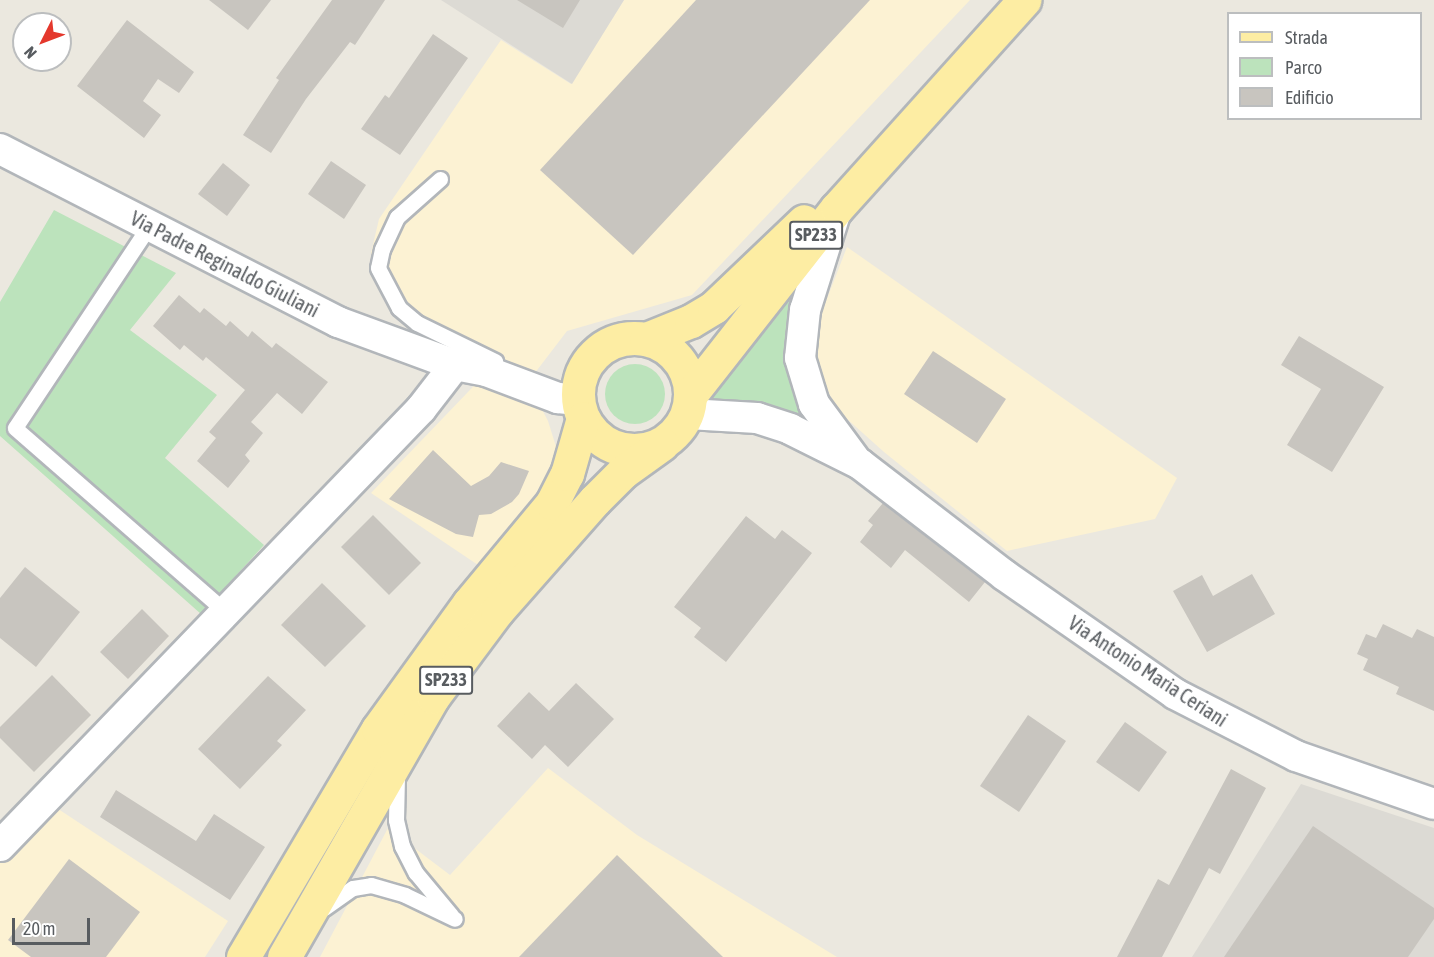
<!DOCTYPE html>
<style>
body{margin:0}
#map{position:relative;width:1434px;height:957px;overflow:hidden;background:#ebe8df;font-family:"Asap Condensed",sans-serif}
div>[style]{position:absolute}
.commercial>*{inset:0;background:#fcf2d3}
.industrial>*{inset:0;background:#dcdad4}
.green>*{inset:0;background:#bce3bc}
.round{border-radius:50%}
.building>*{inset:0;background:#c8c5bf}
.roads{filter:drop-shadow(2px 0 #b2b6ba) drop-shadow(-2px 0 #b2b6ba) drop-shadow(0 2px #b2b6ba) drop-shadow(0 -2px #b2b6ba)}
.lane>*{height:15px;margin:-7.5px;padding:0 7.5px;transform-origin:7.5px;border-radius:7.5px;background:#fff}
.street>*{height:30px;margin:-15px;padding:0 15px;transform-origin:15px;border-radius:15px;background:#fff}
.primary>*{height:33px;margin:-16.5px;padding:0 16.5px;transform-origin:16.5px;border-radius:16.5px;background:#fdeda3}
.primary>.ring{margin:-16.5px;padding:0;box-sizing:content-box;background:none;border:33px solid #fdeda3;border-radius:50%}
span{translate:-50% -50%;white-space:nowrap;text-align:center;line-height:1.15;-webkit-text-stroke:5px #fff;paint-order:stroke}
.shield-label span{padding:2px 4px;background:#fff;border:2px solid;border-radius:4px;-webkit-text-stroke-width:0}
.shield-label{font-size:18px;color:#585c60;font-weight:700}
.street-label{font-size:20px;color:#585c60}
.legend{position:absolute;left:1227px;top:12px;width:195px;height:108px;box-sizing:border-box;background:#fff;border:2px solid #bcbebf;margin:0;padding:8px 10px;list-style:none;font-size:18px;color:#585c60}
.legend li{display:flex;align-items:center;gap:12px;height:30px}
.legend b{width:30px;border:2px solid #bcbebf}
.north{position:absolute;left:12px;top:12px;width:60px;height:60px;box-sizing:border-box;background:#fff;border:2px solid #bcbebf;border-radius:50%;rotate:228deg;font-size:16px;font-weight:700;line-height:24px;text-align:center;color:#585c60}
.north::after{content:'';display:block;margin:auto;width:21px;height:27px;background:#e4382d;clip-path:polygon(50% 0,100% 100%,50% 72%,0 100%)}
.scale{position:absolute;left:12px;top:918px;width:78px;height:27px;box-sizing:border-box;border:3px solid #585c60;border-top:0;padding-left:8px;font-size:18px;line-height:21px;white-space:nowrap;color:#585c60;-webkit-text-stroke:4px #fff;paint-order:stroke}
</style>
<div id="map">
<div class="commercial">
<i style="clip-path:polygon(624px 0,970px 0,692px 295px,567px 331px,528px 382px,548px 421px,558px 453px,555px 480px,481px 567px,371px 493px,492px 367px,433px 342px,386px 303px,373px 278px,371px 253px,379px 219px,501px 40px,571px 84px)"></i>
<i style="clip-path:polygon(847px 247px,1177px 478px,1155px 519px,1007px 551px,884px 452px,837px 410px,818px 370px,816px 327px)"></i>
<i style="clip-path:polygon(548px 768px,637px 835px,837px 957px,320px 957px,388px 828px,450px 875px)"></i>
<i style="clip-path:polygon(37px 795px,228px 921px,205px 957px,0 957px,0 833px)"></i>
</div>
<div class="industrial">
<i style="clip-path:polygon(441px 0,624px 0,572px 84px)"></i>
<i style="clip-path:polygon(1301px 784px,1434px 828px,1434px 957px,1192px 957px)"></i>
</div>
<div class="green">
<i style="clip-path:polygon(54px 210px,176px 273px,130px 330px,217px 395px,165px 458px,264px 545px,201px 614px,0 436px,0 302px)"></i>
<i style="clip-path:polygon(803px 272px,813px 424px,709px 402px,720px 377px)"></i>
<i class="round" style="left:605px;top:364px;width:60px;height:60px"></i>
</div>
<div class="building">
<i style="clip-path:polygon(209px 0,271px 0,248px 30px)"></i>
<i style="clip-path:polygon(332px 0,385px 0,355px 45px,350px 42px,306px 99px,271px 153px,243px 135px,279px 80px,276px 78px)"></i>
<i style="clip-path:polygon(517px 0,580px 0,563px 28px)"></i>
<i style="clip-path:polygon(696px 0,870px 0,633px 255px,540px 170px)"></i>
<i style="clip-path:polygon(127px 20px,194px 72px,179px 93px,158px 79px,143px 101px,161px 115px,144px 138px,77px 86px)"></i>
<i style="clip-path:polygon(433px 34px,468px 58px,400px 155px,361px 129px,385px 95px,389px 98px)"></i>
<i style="clip-path:polygon(331px 161px,366px 185px,344px 219px,308px 194px)"></i>
<i style="clip-path:polygon(223px 163px,250px 185px,227px 216px,198px 194px)"></i>
<i style="clip-path:polygon(179px 295px,200px 313px,204px 308px,226px 326px,230px 321px,248px 337px,252px 331px,272px 348px,276px 343px,328px 382px,302px 414px,277px 393px,251px 422px,263px 433px,245px 455px,250px 461px,228px 488px,197px 461px,216px 438px,209px 432px,245px 390px,206px 357px,203px 361px,184px 345px,180px 350px,153px 326px)"></i>
<i style="clip-path:polygon(1299px 336px,1384px 387px,1332px 472px,1287px 445px,1321px 389px,1281px 365px)"></i>
<i style="clip-path:polygon(933px 351px,1006px 399px,977px 443px,904px 394px)"></i>
<i style="clip-path:polygon(433px 450px,471px 486px,489px 476px,501px 462px,529px 471px,519px 494px,512px 502px,491px 514px,479px 515px,473px 537px,456px 534px,389px 499px)"></i>
<i style="clip-path:polygon(883px 503px,985px 582px,969px 602px,905px 550px,891px 568px,860px 542px,873px 525px,868px 521px)"></i>
<i style="clip-path:polygon(373px 515px,421px 563px,389px 595px,341px 547px)"></i>
<i style="clip-path:polygon(746px 516px,775px 539px,782px 530px,812px 553px,726px 662px,694px 637px,701px 628px,674px 607px)"></i>
<i style="clip-path:polygon(25px 567px,80px 612px,36px 667px,0 638px,0 598px)"></i>
<i style="clip-path:polygon(1252px 574px,1275px 614px,1207px 652px,1173px 591px,1202px 575px,1213px 596px)"></i>
<i style="clip-path:polygon(322px 583px,366px 626px,325px 667px,281px 625px)"></i>
<i style="clip-path:polygon(142px 609px,169px 636px,128px 679px,100px 652px)"></i>
<i style="clip-path:polygon(1383px 624px,1412px 638px,1417px 629px,1434px 637px,1434px 711px,1396px 694px,1399px 687px,1363px 670px,1368px 659px,1357px 654px,1366px 634px,1376px 638px)"></i>
<i style="clip-path:polygon(52px 675px,91px 715px,34px 772px,0 738px,0 727px)"></i>
<i style="clip-path:polygon(268px 676px,306px 710px,277px 741px,282px 745px,240px 789px,198px 749px)"></i>
<i style="clip-path:polygon(576px 683px,614px 719px,568px 767px,545px 745px,532px 759px,497px 726px,529px 692px,549px 711px)"></i>
<i style="clip-path:polygon(1028px 715px,1066px 741px,1019px 812px,980px 786px)"></i>
<i style="clip-path:polygon(1125px 722px,1167px 752px,1139px 792px,1096px 762px)"></i>
<i style="clip-path:polygon(1231px 769px,1266px 788px,1220px 874px,1209px 868px,1162px 957px,1117px 957px,1158px 879px,1169px 885px)"></i>
<i style="clip-path:polygon(116px 790px,196px 841px,214px 814px,265px 847px,230px 900px,100px 817px)"></i>
<i style="clip-path:polygon(1313px 826px,1434px 908px,1434px 919px,1408px 957px,1224px 957px)"></i>
<i style="clip-path:polygon(617px 855px,723px 957px,519px 957px)"></i>
<i style="clip-path:polygon(69px 859px,140px 912px,106px 957px,31px 957px,8px 940px)"></i>
</div>
<div class="roads">
<div class="lane">
<i style="left:440px;top:179px;width:57px;rotate:138.5deg"></i>
<i style="left:397px;top:217px;width:35px;rotate:115deg"></i>
<i style="left:382px;top:249px;width:19px;rotate:102deg"></i>
<i style="left:378px;top:268px;width:45px;rotate:62.3deg"></i>
<i style="left:399px;top:308px;width:23px;rotate:40deg"></i>
<i style="left:417px;top:323px;width:87px;rotate:26deg"></i>
<i style="left:149px;top:226px;width:242px;rotate:123.6deg"></i>
<i style="left:15px;top:428px;width:280px;rotate:41.1deg"></i>
<i style="left:397px;top:776px;width:44px;rotate:91.3deg"></i>
<i style="left:396px;top:820px;width:27px;rotate:77deg"></i>
<i style="left:402px;top:846px;width:30px;rotate:63deg"></i>
<i style="left:416px;top:873px;width:55px;rotate:50.2deg"></i>
<i style="left:324px;top:908px;width:35px;rotate:-35deg"></i>
<i style="left:353px;top:888px;width:18px;rotate:-9deg"></i>
<i style="left:371px;top:885px;width:35px;rotate:16deg"></i>
<i style="left:405px;top:895px;width:55px;rotate:25.6deg"></i>
</div>
<div class="street">
<i style="left:0;top:149px;width:380px;rotate:27.1deg"></i>
<i style="left:338px;top:322px;width:125px;rotate:20.2deg"></i>
<i style="left:455px;top:365px;width:32px;rotate:11deg"></i>
<i style="left:486px;top:371px;width:77px;rotate:20.6deg"></i>
<i style="left:558px;top:398px;width:20px;rotate:6deg"></i>
<i style="left:834px;top:217px;width:97px;rotate:107.3deg"></i>
<i style="left:805px;top:310px;width:48px;rotate:95.9deg"></i>
<i style="left:800px;top:358px;width:48px;rotate:73.1deg"></i>
<i style="left:814px;top:404px;width:67px;rotate:53.5deg"></i>
<i style="left:688px;top:414px;width:69px;rotate:3.3deg"></i>
<i style="left:757px;top:418px;width:35px;rotate:18deg"></i>
<i style="left:790px;top:429px;width:78px;rotate:26.6deg"></i>
<i style="left:860px;top:464px;width:182px;rotate:37.6deg"></i>
<i style="left:1004px;top:575px;width:208px;rotate:34.8deg"></i>
<i style="left:1175px;top:694px;width:136px;rotate:27.1deg"></i>
<i style="left:1296px;top:756px;width:146px;rotate:19.2deg"></i>
<i style="left:0;top:846px;width:607px;rotate:-46.07deg"></i>
<i style="left:421px;top:409px;width:56px;rotate:-52.3deg"></i>
</div>
<div class="primary">
<i class="ring" style="left:578px;top:338px;width:79px;height:79px"></i>
<i style="left:646px;top:339px;width:48px;rotate:-21.8deg"></i>
<i style="left:691px;top:321px;width:27px;rotate:-31deg"></i>
<i style="left:714px;top:307px;width:124px;rotate:-43.7deg"></i>
<i style="left:691px;top:394px;width:236px;rotate:-51.9deg"></i>
<i style="left:837px;top:208px;width:280px;rotate:-48deg"></i>
<i style="left:243px;top:957px;width:265px;rotate:-59.4deg"></i>
<i style="left:378px;top:729px;width:155px;rotate:-54.2deg"></i>
<i style="left:469px;top:603px;width:130px;rotate:-50.3deg"></i>
<i style="left:552px;top:503px;width:33px;rotate:-63deg"></i>
<i style="left:567px;top:474px;width:58px;rotate:-74.1deg"></i>
<i style="left:284px;top:957px;width:300px;rotate:-60.2deg"></i>
<i style="left:433px;top:697px;width:107px;rotate:-53.3deg"></i>
<i style="left:497px;top:611px;width:148px;rotate:-48.6deg"></i>
<i style="left:595px;top:500px;width:40px;rotate:-45deg"></i>
<i style="left:623px;top:472px;width:48px;rotate:-35.7deg"></i>
</div>
</div>
<div class="shield-label">
<span style="left:816px;top:235px">SP233</span>
<span style="left:446px;top:680px">SP233</span>
</div>
<div class="street-label">
<span style="left:225px;top:264px;rotate:27deg">Via Padre Reginaldo Giuliani</span>
<span style="left:1148px;top:671px;rotate:33deg">Via Antonio Maria Ceriani</span>
</div>
<ul class="legend">
<li><b style="height:8px;background:#fdeda3"></b>Strada</li>
<li><b style="height:16px;background:#bce3bc"></b>Parco</li>
<li><b style="height:16px;background:#c8c5bf"></b>Edificio</li>
</ul>
<div class="north">N</div>
<div class="scale">20 m</div>
</div>
